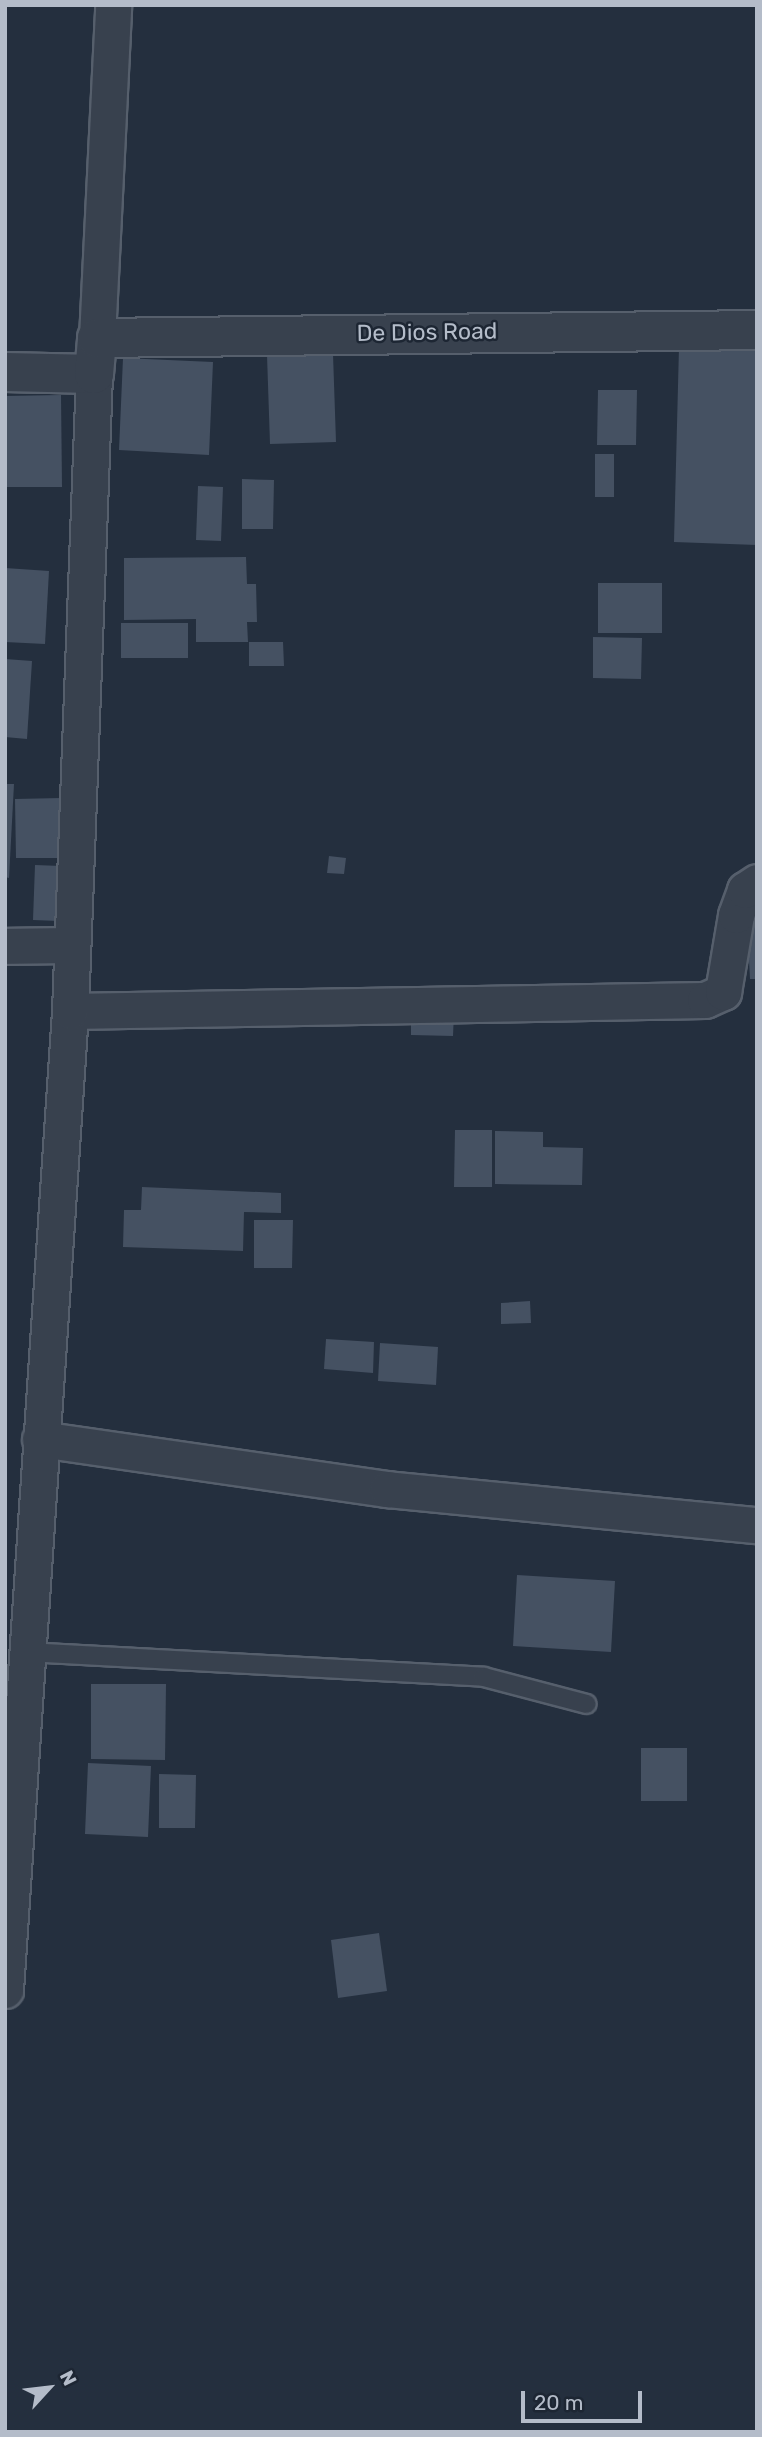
<!DOCTYPE html>
<style>
body{margin:0}
#map{position:relative;width:762px;height:2437px;overflow:hidden;background:#242f3e;font-family:Rubik,sans-serif}
div>[style]{position:absolute}
.building>*{inset:0;background:#455162}
.roads{filter:drop-shadow(2px 0 #565f6c) drop-shadow(-2px 0 #565f6c) drop-shadow(0 2px #565f6c) drop-shadow(0 -2px #565f6c)}
.service>*{height:18px;margin:-9px;padding:0 9px;transform-origin:9px;border-radius:9px;background:#38414e}
.minor>*{height:35px;margin:-17.5px;padding:0 17.5px;transform-origin:17.5px;border-radius:17.5px;background:#38414e}
.tertiary>*{height:38px;margin:-19px;padding:0 19px;transform-origin:19px;border-radius:19px;background:#38414e}
span{translate:-50% -50%;white-space:nowrap;text-align:center;line-height:1.15;-webkit-text-stroke:5px #1d2633;paint-order:stroke}
.street-label{font-size:23px;color:#b4bcc9}
.frame{position:absolute;inset:0;border:7px solid #b4bcc9;pointer-events:none}
.north{position:absolute;left:14px;top:2353px;width:70px;height:70px;-webkit-text-stroke:5px #1d2633;paint-order:stroke;rotate:63deg;font-size:19px;font-weight:700;line-height:28px;text-align:center;color:#b4bcc9}
.north::after{content:'';display:block;margin:auto;width:24px;height:32px;background:#b4bcc9;clip-path:polygon(50% 0,100% 100%,50% 72%,0 100%)}
.scale{position:absolute;left:521px;top:2391px;width:121px;height:32px;box-sizing:border-box;border:4px solid #b4bcc9;border-top:0;padding-left:9px;font-size:21px;line-height:24px;white-space:nowrap;color:#b4bcc9;-webkit-text-stroke:5px #1d2633;paint-order:stroke}
</style>
<div id="map">
<div class="building">
<i style="clip-path:polygon(679px 347px,757px 349px,757px 545px,674px 542px)"></i>
<i style="clip-path:polygon(333px 354px,336px 442px,270px 444px,267px 355px)"></i>
<i style="clip-path:polygon(123px 358px,213px 362px,209px 455px,119px 450px)"></i>
<i style="clip-path:polygon(598px 390px,637px 390px,636px 445px,597px 445px)"></i>
<i style="clip-path:polygon(61px 395px,62px 487px,5px 487px,5px 396px)"></i>
<i style="clip-path:polygon(595px 454px,614px 454px,614px 497px,595px 497px)"></i>
<i style="clip-path:polygon(242px 479px,274px 480px,273px 529px,242px 529px)"></i>
<i style="clip-path:polygon(198px 486px,223px 487px,221px 541px,196px 540px)"></i>
<i style="clip-path:polygon(246px 557px,247px 584px,256px 584px,257px 622px,247px 622px,248px 642px,196px 642px,196px 619px,124px 620px,124px 558px)"></i>
<i style="clip-path:polygon(5px 568px,49px 571px,45px 644px,5px 642px)"></i>
<i style="clip-path:polygon(598px 583px,662px 583px,662px 633px,598px 633px)"></i>
<i style="clip-path:polygon(121px 623px,188px 623px,188px 658px,121px 658px)"></i>
<i style="clip-path:polygon(593px 637px,642px 638px,641px 679px,593px 678px)"></i>
<i style="clip-path:polygon(249px 642px,283px 642px,284px 666px,249px 666px)"></i>
<i style="clip-path:polygon(5px 659px,32px 661px,27px 739px,5px 737px)"></i>
<i style="clip-path:polygon(5px 784px,14px 784px,9px 878px,5px 877px)"></i>
<i style="clip-path:polygon(61px 798px,61px 858px,16px 858px,15px 799px)"></i>
<i style="clip-path:polygon(329px 856px,346px 858px,344px 874px,327px 873px)"></i>
<i style="clip-path:polygon(35px 865px,61px 866px,59px 921px,33px 920px)"></i>
<i style="clip-path:polygon(757px 902px,757px 979px,750px 979px,746px 903px)"></i>
<i style="clip-path:polygon(411px 1011px,454px 1013px,453px 1036px,411px 1035px)"></i>
<i style="clip-path:polygon(455px 1130px,492px 1130px,492px 1187px,454px 1187px)"></i>
<i style="clip-path:polygon(495px 1131px,543px 1132px,543px 1147px,583px 1148px,582px 1185px,495px 1184px)"></i>
<i style="clip-path:polygon(142px 1187px,281px 1193px,281px 1213px,244px 1212px,243px 1251px,123px 1247px,124px 1210px,141px 1210px)"></i>
<i style="clip-path:polygon(254px 1220px,293px 1220px,292px 1268px,254px 1268px)"></i>
<i style="clip-path:polygon(530px 1301px,531px 1323px,501px 1324px,501px 1303px)"></i>
<i style="clip-path:polygon(326px 1339px,374px 1342px,373px 1373px,324px 1369px)"></i>
<i style="clip-path:polygon(380px 1343px,438px 1347px,436px 1385px,378px 1381px)"></i>
<i style="clip-path:polygon(517px 1575px,615px 1581px,611px 1652px,513px 1646px)"></i>
<i style="clip-path:polygon(91px 1684px,166px 1684px,165px 1760px,91px 1759px)"></i>
<i style="clip-path:polygon(641px 1748px,687px 1748px,687px 1801px,641px 1801px)"></i>
<i style="clip-path:polygon(88px 1763px,151px 1766px,148px 1837px,85px 1834px)"></i>
<i style="clip-path:polygon(159px 1774px,196px 1775px,195px 1828px,159px 1828px)"></i>
<i style="clip-path:polygon(379px 1933px,387px 1991px,338px 1998px,331px 1940px)"></i>
</div>
<div class="roads">
<div class="service">
<i style="left:26px;top:1652px;width:459px;rotate:3.1deg"></i>
<i style="left:484px;top:1677px;width:106px;rotate:14.7deg"></i>
</div>
<div class="minor">
<i style="left:97px;top:338px;width:333px;rotate:-87.2deg"></i>
<i style="left:5px;top:946px;width:64px;rotate:-0.9deg"></i>
<i style="left:70px;top:1011px;width:635px;rotate:-0.99deg"></i>
<i style="left:705px;top:1000px;width:20px;rotate:-24deg"></i>
<i style="left:723px;top:992px;width:78px;rotate:-80.4deg"></i>
<i style="left:736px;top:915px;width:27px;rotate:-70deg"></i>
<i style="left:745px;top:890px;width:14px;rotate:-34deg"></i>
<i style="left:40px;top:1439px;width:351px;rotate:8.2deg"></i>
<i style="left:387px;top:1489px;width:372px;rotate:5.6deg"></i>
<i style="left:5px;top:1990px;width:981px;rotate:-86.2deg"></i>
<i style="left:70px;top:1011px;width:637px;rotate:-87.84deg"></i>
</div>
<div class="tertiary">
<i style="left:5px;top:372px;width:89px;rotate:1.3deg"></i>
<i style="left:94px;top:374px;width:36px;rotate:-85deg"></i>
<i style="left:97px;top:338px;width:660px;rotate:-0.69deg"></i>
</div>
</div>
<div class="street-label">
<span style="left:427px;top:332px;rotate:-1deg">De Dios Road</span>
</div>
<div class="frame"></div>
<div class="north">N</div>
<div class="scale">20 m</div>
</div>
